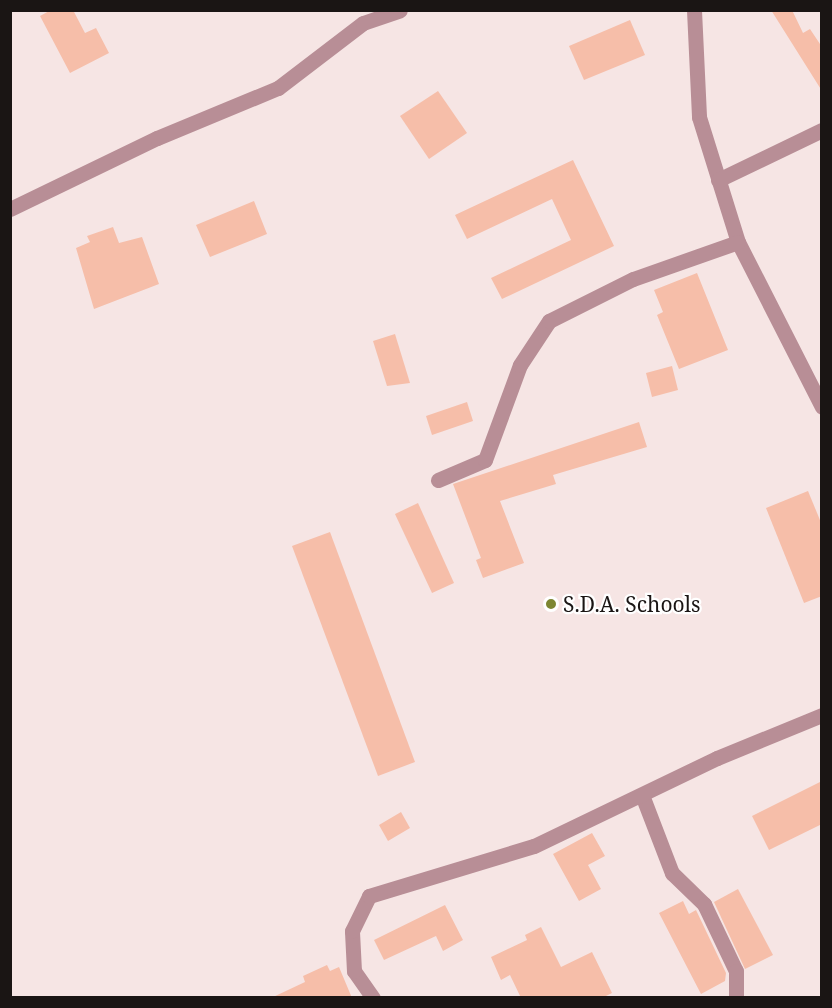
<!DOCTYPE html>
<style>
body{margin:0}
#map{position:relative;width:832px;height:1008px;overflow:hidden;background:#f6e5e4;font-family:"Noto Serif",serif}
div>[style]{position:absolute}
.building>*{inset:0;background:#f6bea9}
.minor>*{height:15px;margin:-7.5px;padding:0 7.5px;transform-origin:7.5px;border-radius:7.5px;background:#b88e96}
.dots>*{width:16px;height:16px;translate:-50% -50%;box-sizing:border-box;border:3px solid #fff;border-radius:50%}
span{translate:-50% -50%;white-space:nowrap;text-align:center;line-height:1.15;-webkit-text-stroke:4.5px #fff;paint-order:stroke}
.poi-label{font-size:21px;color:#1a1514}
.left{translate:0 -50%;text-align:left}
.frame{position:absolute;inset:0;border:12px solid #1a1514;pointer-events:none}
</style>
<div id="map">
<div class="building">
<i style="clip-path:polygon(51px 10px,73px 10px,85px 33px,96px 28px,109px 53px,70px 73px,40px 16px)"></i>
<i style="clip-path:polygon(771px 10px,792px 10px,803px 33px,810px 29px,822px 47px,822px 91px)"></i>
<i style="clip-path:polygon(630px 20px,645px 55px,584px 80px,569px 46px)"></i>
<i style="clip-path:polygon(438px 91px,467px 133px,429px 159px,400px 116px)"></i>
<i style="clip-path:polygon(573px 160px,614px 246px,502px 299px,491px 278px,571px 240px,552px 199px,467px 239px,455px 215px)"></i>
<i style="clip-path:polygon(254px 201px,267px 234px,210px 257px,196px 225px)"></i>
<i style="clip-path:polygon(113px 227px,119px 243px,142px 237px,159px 284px,94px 309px,76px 248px,90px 242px,87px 236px)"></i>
<i style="clip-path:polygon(697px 273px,728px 350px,679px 369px,657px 315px,663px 312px,654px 290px)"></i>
<i style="clip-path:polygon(395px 334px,410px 383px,387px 386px,373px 341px)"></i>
<i style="clip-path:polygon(672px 366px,678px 390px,652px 397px,646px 373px)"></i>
<i style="clip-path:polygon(467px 402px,473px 421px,432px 435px,426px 416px)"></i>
<i style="clip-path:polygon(639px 422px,647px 447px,553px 475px,556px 484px,500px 501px,524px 563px,483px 578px,476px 560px,481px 558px,453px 484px)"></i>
<i style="clip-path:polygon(808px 491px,822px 525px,822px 596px,804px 603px,766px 508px)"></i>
<i style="clip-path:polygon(418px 503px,454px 583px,432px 593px,395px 514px)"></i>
<i style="clip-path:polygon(330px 532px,415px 762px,378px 776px,292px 546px)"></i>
<i style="clip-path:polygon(822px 781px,822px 824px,769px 850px,752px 816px)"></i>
<i style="clip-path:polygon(401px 812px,410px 828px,388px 841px,379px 825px)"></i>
<i style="clip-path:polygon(592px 833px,605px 856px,588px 865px,601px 889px,579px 901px,553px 854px)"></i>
<i style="clip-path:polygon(738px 889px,773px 955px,745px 969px,714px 902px)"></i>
<i style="clip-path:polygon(683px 901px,689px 914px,696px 910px,726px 973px,725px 981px,701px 994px,659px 913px)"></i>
<i style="clip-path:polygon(445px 905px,463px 940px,443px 951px,436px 936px,384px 960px,374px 940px)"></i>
<i style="clip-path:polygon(541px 927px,561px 967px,592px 952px,612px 993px,602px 998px,521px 998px,510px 975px,501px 980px,491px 957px,527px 940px,525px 935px)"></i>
<i style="clip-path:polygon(327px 965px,330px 971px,339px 967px,352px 998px,271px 998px,305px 982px,303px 976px)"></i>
</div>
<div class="minor">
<i style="left:694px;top:10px;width:107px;rotate:87.3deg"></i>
<i style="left:699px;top:117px;width:131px;rotate:72.7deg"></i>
<i style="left:738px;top:242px;width:185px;rotate:63deg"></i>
<i style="left:718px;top:180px;width:115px;rotate:-25.7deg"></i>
<i style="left:10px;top:209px;width:163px;rotate:-25.8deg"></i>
<i style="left:157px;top:138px;width:131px;rotate:-22.5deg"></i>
<i style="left:278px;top:88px;width:107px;rotate:-37.4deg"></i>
<i style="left:363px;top:23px;width:39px;rotate:-19deg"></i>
<i style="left:438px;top:480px;width:51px;rotate:-23.1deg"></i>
<i style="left:485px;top:460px;width:101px;rotate:-69.8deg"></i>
<i style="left:520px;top:365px;width:53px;rotate:-56.6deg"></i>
<i style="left:549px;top:321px;width:94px;rotate:-26.6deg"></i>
<i style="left:633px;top:279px;width:111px;rotate:-19.4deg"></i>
<i style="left:642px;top:795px;width:84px;rotate:69deg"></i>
<i style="left:672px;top:873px;width:45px;rotate:44.1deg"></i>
<i style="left:704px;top:904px;width:74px;rotate:64.5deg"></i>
<i style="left:736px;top:971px;width:27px;rotate:90deg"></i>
<i style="left:373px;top:998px;width:33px;rotate:-125deg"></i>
<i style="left:354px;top:971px;width:40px;rotate:-92.9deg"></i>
<i style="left:352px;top:931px;width:39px;rotate:-64deg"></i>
<i style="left:369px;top:896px;width:172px;rotate:-16.9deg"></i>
<i style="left:534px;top:846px;width:203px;rotate:-25.7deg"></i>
<i style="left:717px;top:758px;width:113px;rotate:-22.3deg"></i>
</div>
<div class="dots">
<i style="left:551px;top:604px;background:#7d8632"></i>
</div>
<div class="poi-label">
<span class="left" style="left:563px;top:604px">S.D.A. Schools</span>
</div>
<div class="frame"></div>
</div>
